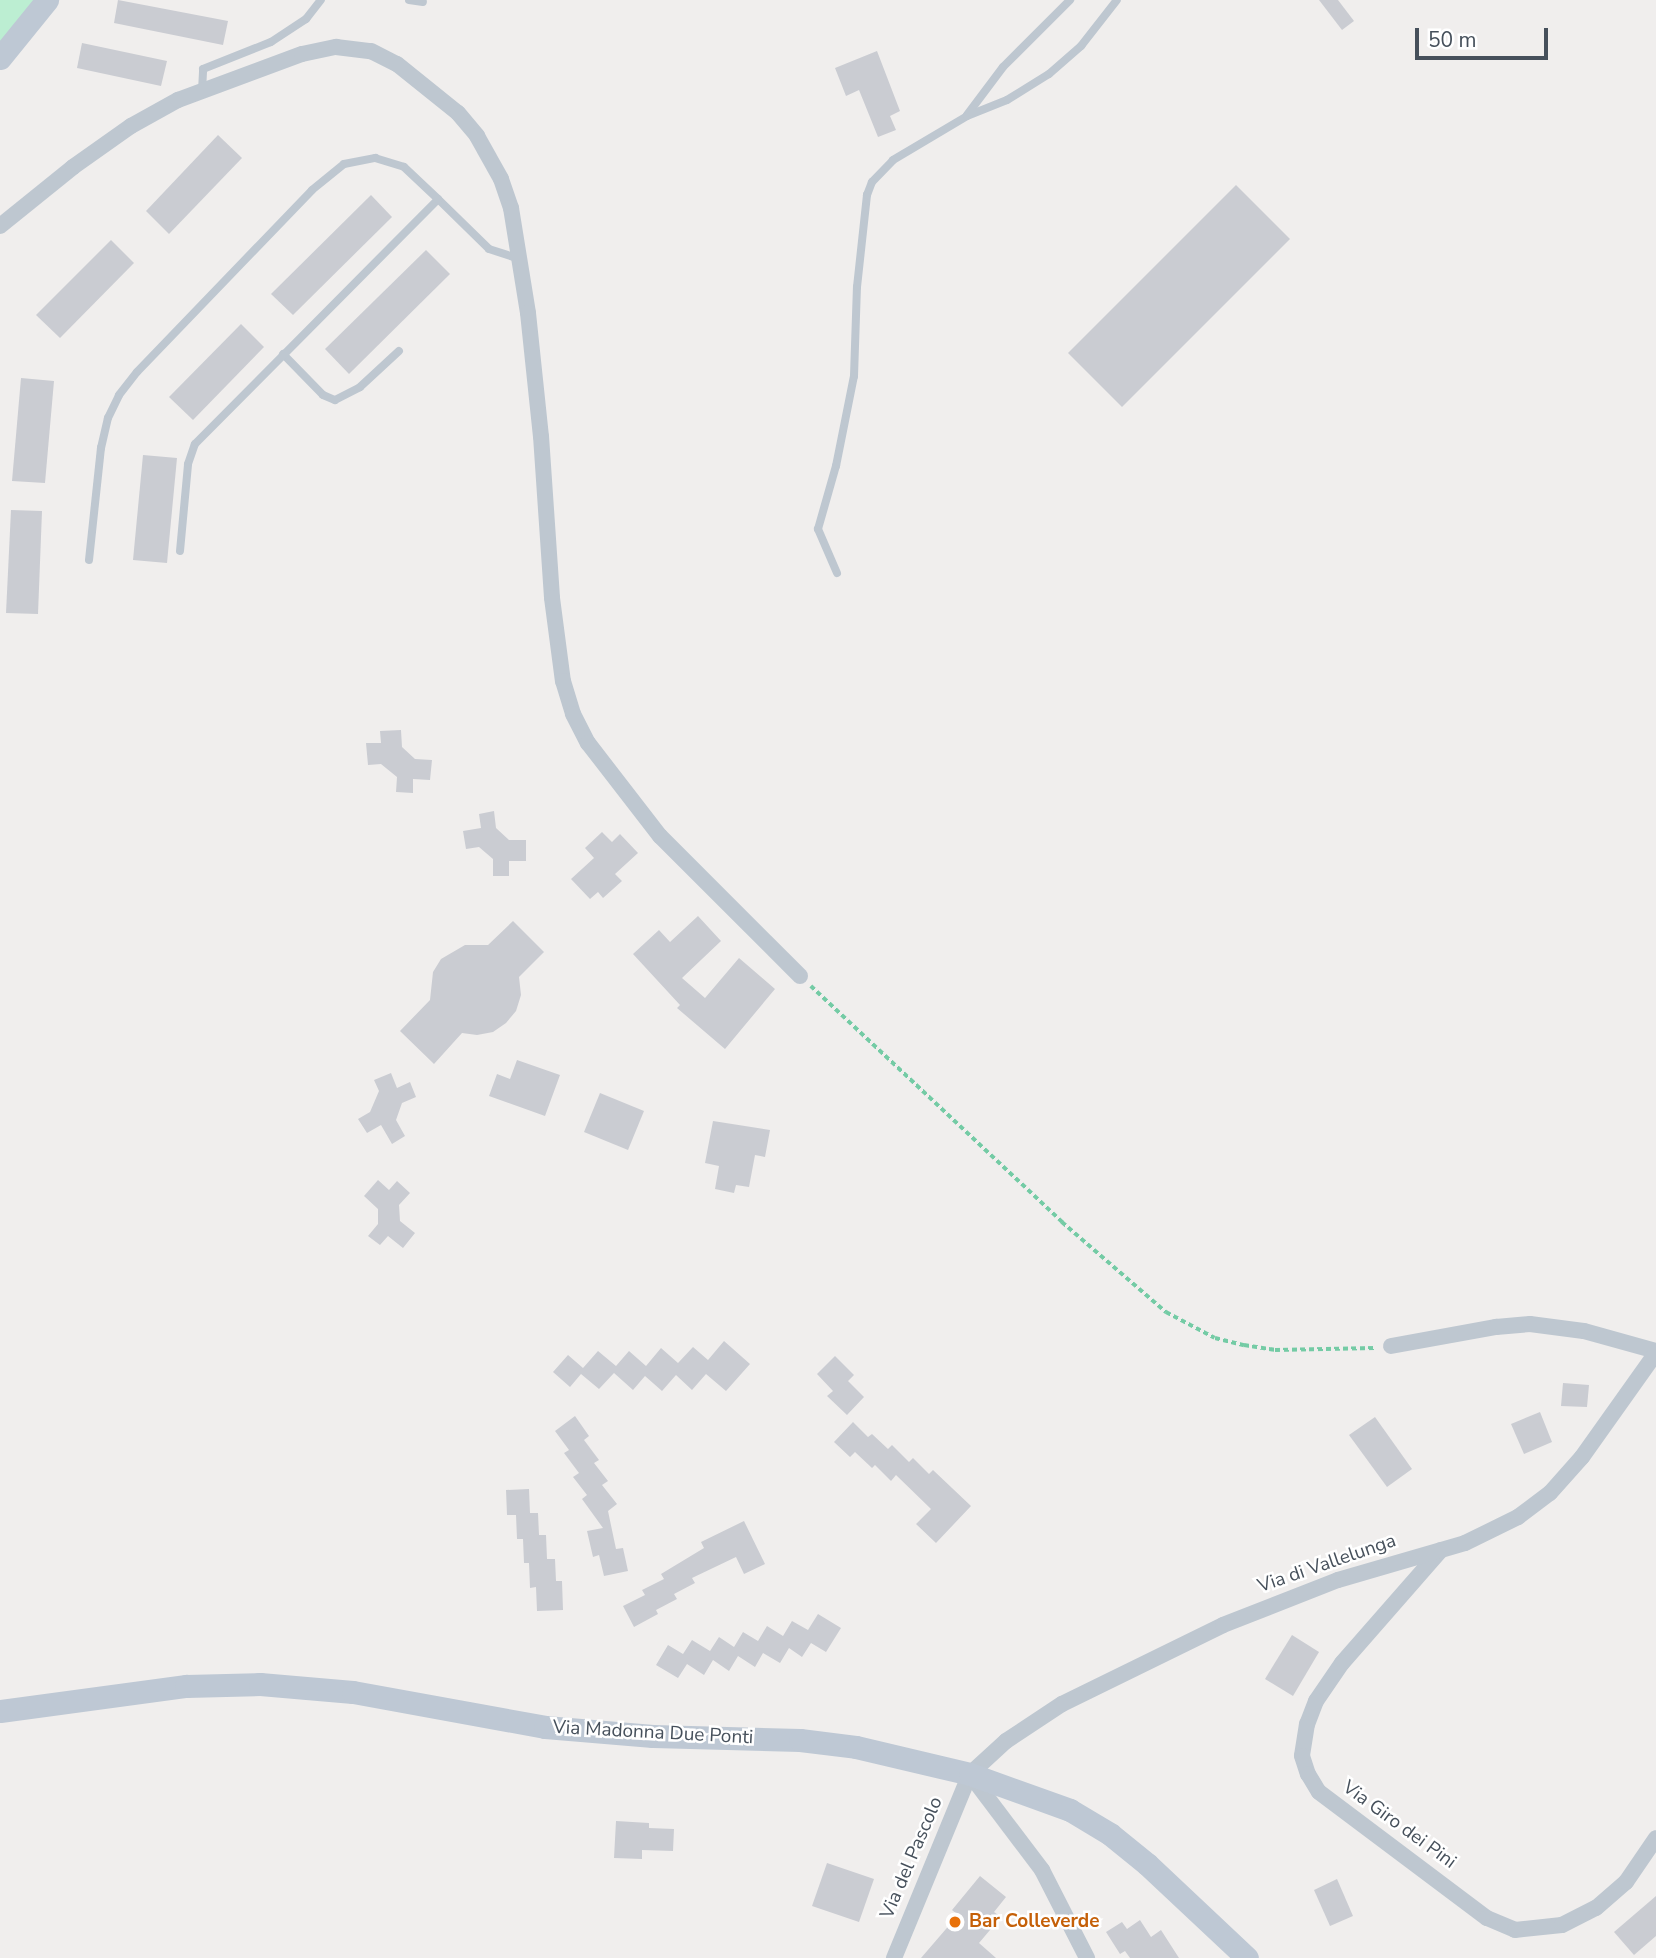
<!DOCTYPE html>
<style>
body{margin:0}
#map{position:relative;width:1656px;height:1958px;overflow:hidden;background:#f0eeed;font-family:"Nunito Sans",sans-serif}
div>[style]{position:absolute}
.green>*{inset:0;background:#bceed2}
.building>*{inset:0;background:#caccd2}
.path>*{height:3.5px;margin-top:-1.75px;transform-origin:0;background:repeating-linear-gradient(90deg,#74cba5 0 5px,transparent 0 8.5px)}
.service>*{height:8px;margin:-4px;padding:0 4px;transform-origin:4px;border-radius:4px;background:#bec7d0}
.minor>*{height:16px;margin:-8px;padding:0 8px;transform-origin:8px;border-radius:8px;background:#bec7d0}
.secondary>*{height:23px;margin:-11.5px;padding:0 11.5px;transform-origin:11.5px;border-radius:11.5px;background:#bec8d4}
.dots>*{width:19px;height:19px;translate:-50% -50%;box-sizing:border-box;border:4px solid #fff;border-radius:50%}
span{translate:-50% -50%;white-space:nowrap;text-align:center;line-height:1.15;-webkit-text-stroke:5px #fff;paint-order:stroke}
.street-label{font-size:19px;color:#46505b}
.food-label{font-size:19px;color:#c56008;font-weight:700}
.left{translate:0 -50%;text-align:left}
.scale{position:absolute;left:1415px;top:28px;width:133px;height:32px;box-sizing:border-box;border:4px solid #46505b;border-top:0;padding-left:9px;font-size:21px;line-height:24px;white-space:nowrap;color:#46505b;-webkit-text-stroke:5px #fff;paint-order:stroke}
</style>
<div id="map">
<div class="green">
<i style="clip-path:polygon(0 0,39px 0,0 48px)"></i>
</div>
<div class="building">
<i style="clip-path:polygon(118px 0,228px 21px,223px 45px,114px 23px)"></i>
<i style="clip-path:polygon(1319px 0,1338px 0,1354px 21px,1342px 30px)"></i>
<i style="clip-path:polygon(82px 43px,167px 61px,161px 86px,77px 68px)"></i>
<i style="clip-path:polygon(877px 51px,900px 111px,890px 116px,896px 130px,878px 137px,859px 90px,846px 96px,835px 68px)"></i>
<i style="clip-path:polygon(218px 135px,242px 158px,169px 234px,146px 211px)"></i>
<i style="clip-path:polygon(1236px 185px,1290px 239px,1122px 407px,1068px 353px)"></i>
<i style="clip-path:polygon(371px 195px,392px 217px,293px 315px,271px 294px)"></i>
<i style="clip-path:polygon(111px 240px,134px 263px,60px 338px,36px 315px)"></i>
<i style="clip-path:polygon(426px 250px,450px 274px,349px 374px,325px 349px)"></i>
<i style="clip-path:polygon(241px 324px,264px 347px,193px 420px,169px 397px)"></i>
<i style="clip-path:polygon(21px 378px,54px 381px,45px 483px,12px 481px)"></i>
<i style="clip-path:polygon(143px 455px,177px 458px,167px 563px,133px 560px)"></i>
<i style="clip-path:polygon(11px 510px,42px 511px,38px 614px,6px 613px)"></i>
<i style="clip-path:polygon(401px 730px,402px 747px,415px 759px,432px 760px,430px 780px,413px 779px,413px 793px,396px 792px,397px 777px,381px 764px,368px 765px,366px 743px,381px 743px,380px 731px)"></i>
<i style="clip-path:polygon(494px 811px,496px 828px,509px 840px,526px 840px,526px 861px,509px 861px,509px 876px,493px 876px,493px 859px,479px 847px,466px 849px,463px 831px,481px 828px,479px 814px)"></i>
<i style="clip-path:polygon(602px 832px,612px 842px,620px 834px,638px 853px,615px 874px,622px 881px,603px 898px,598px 892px,590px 899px,571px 879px,594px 858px,585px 848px)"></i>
<i style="clip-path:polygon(698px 916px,721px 941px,682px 978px,705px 998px,739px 958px,775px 989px,725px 1049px,677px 1008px,680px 1005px,633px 954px,659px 930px,670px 942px)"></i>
<i style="clip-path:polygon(513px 921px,544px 952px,519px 977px,521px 995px,516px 1011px,506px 1023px,493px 1032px,477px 1035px,462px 1033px,434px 1064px,400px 1031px,430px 1000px,433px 972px,441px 959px,465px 945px,488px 945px)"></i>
<i style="clip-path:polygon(517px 1060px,560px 1075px,545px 1116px,489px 1096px,497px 1074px,510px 1079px)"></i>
<i style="clip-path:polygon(391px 1073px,397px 1088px,410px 1082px,416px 1097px,402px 1103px,396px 1120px,405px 1136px,392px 1144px,381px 1125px,367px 1133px,358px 1119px,370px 1112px,379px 1091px,374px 1080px)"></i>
<i style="clip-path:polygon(600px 1093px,644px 1111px,628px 1150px,584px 1132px)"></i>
<i style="clip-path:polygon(713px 1121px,770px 1130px,765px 1157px,755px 1155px,749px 1187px,736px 1185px,734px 1193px,715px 1189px,719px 1166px,705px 1163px)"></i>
<i style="clip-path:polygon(378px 1180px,389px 1190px,397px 1181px,410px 1193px,399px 1205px,400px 1221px,415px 1233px,403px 1248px,388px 1236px,380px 1245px,368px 1236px,378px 1224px,378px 1209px,364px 1196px)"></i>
<i style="clip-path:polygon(724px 1341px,750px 1364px,726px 1391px,706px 1374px,692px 1390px,676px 1375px,662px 1391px,645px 1376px,633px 1390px,614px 1373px,599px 1389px,581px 1374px,570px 1387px,553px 1372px,568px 1355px,583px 1368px,598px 1351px,616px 1366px,629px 1351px,646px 1366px,661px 1348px,678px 1363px,693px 1347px,708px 1360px)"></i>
<i style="clip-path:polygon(835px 1356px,854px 1375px,848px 1381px,864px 1397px,847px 1415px,827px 1396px,833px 1391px,817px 1374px)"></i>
<i style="clip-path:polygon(1563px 1383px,1589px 1385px,1587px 1407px,1561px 1406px)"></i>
<i style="clip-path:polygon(1540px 1412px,1552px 1442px,1524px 1454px,1511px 1424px)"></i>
<i style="clip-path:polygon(575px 1416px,589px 1436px,584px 1440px,599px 1460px,594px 1463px,608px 1481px,602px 1485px,617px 1504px,608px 1511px,616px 1549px,623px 1548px,628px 1571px,604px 1576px,599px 1555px,593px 1557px,587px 1531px,603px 1528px,582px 1499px,587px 1495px,573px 1477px,579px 1473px,564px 1453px,569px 1450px,555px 1431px)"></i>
<i style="clip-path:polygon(1375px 1417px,1412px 1469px,1387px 1487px,1349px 1435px)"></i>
<i style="clip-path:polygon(853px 1422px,868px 1437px,872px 1434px,888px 1449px,892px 1445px,909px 1462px,913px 1458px,929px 1474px,933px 1470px,971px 1506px,936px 1543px,916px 1524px,931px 1509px,896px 1475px,891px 1481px,875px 1465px,872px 1468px,855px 1452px,850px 1457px,834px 1442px)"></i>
<i style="clip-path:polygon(529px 1489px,530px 1513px,538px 1513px,539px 1535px,546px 1535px,547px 1559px,555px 1559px,556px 1581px,562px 1581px,563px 1610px,537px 1611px,536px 1587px,530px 1588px,529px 1563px,524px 1563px,523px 1539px,517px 1539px,516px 1515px,507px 1515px,506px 1490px)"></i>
<i style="clip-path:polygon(744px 1521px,765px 1564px,744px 1574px,736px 1557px,692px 1578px,695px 1583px,674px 1594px,677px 1599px,656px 1610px,658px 1614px,634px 1627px,623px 1606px,645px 1595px,642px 1590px,664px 1579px,661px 1574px,704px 1548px,701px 1542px)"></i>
<i style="clip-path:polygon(818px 1614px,841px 1628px,826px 1652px,811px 1643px,802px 1657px,789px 1648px,780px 1663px,763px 1653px,755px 1667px,738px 1656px,729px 1671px,713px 1660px,704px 1675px,687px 1664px,678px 1678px,656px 1665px,668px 1645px,683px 1654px,692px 1640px,710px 1651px,719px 1637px,734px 1647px,743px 1632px,758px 1641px,767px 1626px,783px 1636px,792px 1621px,808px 1630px)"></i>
<i style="clip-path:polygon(1292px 1635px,1319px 1652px,1293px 1696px,1265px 1679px)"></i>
<i style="clip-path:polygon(616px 1821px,649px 1823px,649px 1828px,674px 1829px,673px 1851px,642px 1850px,642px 1859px,614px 1858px)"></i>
<i style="clip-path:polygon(827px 1863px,874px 1879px,859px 1922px,812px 1906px)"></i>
<i style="clip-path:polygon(980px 1876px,1006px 1897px,994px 1912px,1001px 1917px,979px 1943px,996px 1958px,921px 1958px,958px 1915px,952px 1910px)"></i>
<i style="clip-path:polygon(1337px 1879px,1353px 1916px,1330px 1926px,1314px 1890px)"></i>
<i style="clip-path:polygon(1656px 1896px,1656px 1936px,1634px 1955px,1614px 1932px)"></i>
<i style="clip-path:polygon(1140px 1920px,1151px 1937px,1161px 1930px,1179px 1958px,1130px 1958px,1125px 1951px,1120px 1954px,1106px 1932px,1122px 1922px,1127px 1929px)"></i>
</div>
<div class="path">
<i style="left:811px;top:986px;width:345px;rotate:43.2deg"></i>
<i style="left:1062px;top:1222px;width:138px;rotate:40.9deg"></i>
<i style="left:1166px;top:1312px;width:55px;rotate:28deg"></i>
<i style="left:1215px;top:1338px;width:30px;rotate:14deg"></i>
<i style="left:1244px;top:1345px;width:31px;rotate:9deg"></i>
<i style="left:1275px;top:1350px;width:100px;rotate:-1.1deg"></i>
</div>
<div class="service">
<i style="left:409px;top:0;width:14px;rotate:8deg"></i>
<i style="left:202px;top:91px;width:22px;rotate:-87deg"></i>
<i style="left:203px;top:69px;width:73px;rotate:-21.7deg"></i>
<i style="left:271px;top:42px;width:42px;rotate:-33.3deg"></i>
<i style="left:306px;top:19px;width:24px;rotate:-52deg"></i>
<i style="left:967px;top:115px;width:60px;rotate:-53.1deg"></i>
<i style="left:1003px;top:67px;width:95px;rotate:-45deg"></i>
<i style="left:283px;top:354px;width:57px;rotate:45.7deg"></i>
<i style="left:323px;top:395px;width:13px;rotate:23deg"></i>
<i style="left:335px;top:400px;width:28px;rotate:-27deg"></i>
<i style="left:360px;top:387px;width:53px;rotate:-42.7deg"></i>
<i style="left:180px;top:551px;width:87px;rotate:-84.7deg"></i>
<i style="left:188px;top:464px;width:21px;rotate:-71deg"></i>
<i style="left:195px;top:444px;width:345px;rotate:-45.2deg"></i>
<i style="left:438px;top:199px;width:71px;rotate:44.4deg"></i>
<i style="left:489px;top:249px;width:32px;rotate:18deg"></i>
<i style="left:89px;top:560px;width:113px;rotate:-83.9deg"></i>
<i style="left:101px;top:448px;width:31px;rotate:-77deg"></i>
<i style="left:108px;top:418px;width:25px;rotate:-64deg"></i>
<i style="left:119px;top:395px;width:29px;rotate:-52deg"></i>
<i style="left:137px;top:372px;width:252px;rotate:-46.1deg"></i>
<i style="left:312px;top:190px;width:41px;rotate:-39.1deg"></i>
<i style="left:344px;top:164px;width:32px;rotate:-11deg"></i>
<i style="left:375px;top:158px;width:30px;rotate:17deg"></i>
<i style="left:404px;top:167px;width:47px;rotate:43.3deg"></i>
<i style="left:837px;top:573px;width:48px;rotate:-113.4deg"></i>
<i style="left:818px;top:529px;width:66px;rotate:-74.1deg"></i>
<i style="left:836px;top:466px;width:92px;rotate:-78.7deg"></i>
<i style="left:854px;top:376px;width:89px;rotate:-88.1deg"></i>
<i style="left:857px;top:287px;width:93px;rotate:-83.8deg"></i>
<i style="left:867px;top:195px;width:14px;rotate:-69deg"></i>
<i style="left:872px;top:182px;width:30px;rotate:-46deg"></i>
<i style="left:893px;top:160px;width:86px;rotate:-30.7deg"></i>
<i style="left:967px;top:116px;width:43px;rotate:-21.8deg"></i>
<i style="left:1007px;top:100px;width:49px;rotate:-31.8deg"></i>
<i style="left:1049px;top:74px;width:43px;rotate:-41.2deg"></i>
<i style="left:1081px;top:46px;width:58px;rotate:-52deg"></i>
</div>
<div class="minor">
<i style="left:0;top:226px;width:94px;rotate:-38.9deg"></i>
<i style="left:73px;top:167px;width:71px;rotate:-35.3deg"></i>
<i style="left:131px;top:126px;width:54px;rotate:-29deg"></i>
<i style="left:178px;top:100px;width:132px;rotate:-20.4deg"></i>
<i style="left:302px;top:54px;width:35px;rotate:-12deg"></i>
<i style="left:336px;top:47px;width:35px;rotate:7deg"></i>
<i style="left:371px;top:51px;width:29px;rotate:27deg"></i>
<i style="left:397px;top:64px;width:78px;rotate:38.8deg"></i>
<i style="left:458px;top:113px;width:30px;rotate:50deg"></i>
<i style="left:477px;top:136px;width:49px;rotate:60.8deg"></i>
<i style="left:501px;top:179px;width:31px;rotate:71deg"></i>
<i style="left:511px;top:208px;width:106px;rotate:80.8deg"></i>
<i style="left:528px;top:313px;width:124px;rotate:84deg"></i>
<i style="left:541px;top:436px;width:162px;rotate:86.1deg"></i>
<i style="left:552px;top:598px;width:84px;rotate:82.5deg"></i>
<i style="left:563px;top:681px;width:34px;rotate:73deg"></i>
<i style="left:573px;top:714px;width:33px;rotate:63deg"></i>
<i style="left:588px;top:743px;width:118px;rotate:52.3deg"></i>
<i style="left:660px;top:836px;width:198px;rotate:45deg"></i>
<i style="left:1391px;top:1346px;width:107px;rotate:-10.3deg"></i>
<i style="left:1496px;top:1327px;width:34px;rotate:-5deg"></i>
<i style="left:1530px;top:1324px;width:54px;rotate:7.4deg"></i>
<i style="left:1584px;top:1331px;width:75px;rotate:15.5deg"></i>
<i style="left:1441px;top:1550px;width:150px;rotate:131.2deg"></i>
<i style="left:1342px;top:1663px;width:46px;rotate:124.4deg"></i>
<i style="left:1316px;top:1701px;width:25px;rotate:111deg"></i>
<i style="left:1307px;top:1724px;width:32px;rotate:99deg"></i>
<i style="left:1302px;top:1756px;width:19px;rotate:72deg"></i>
<i style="left:1308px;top:1774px;width:21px;rotate:59deg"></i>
<i style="left:1319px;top:1792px;width:210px;rotate:36.9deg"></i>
<i style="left:1487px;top:1918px;width:30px;rotate:23deg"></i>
<i style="left:1515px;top:1930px;width:47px;rotate:-6.1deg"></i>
<i style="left:1562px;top:1925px;width:38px;rotate:-27deg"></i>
<i style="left:1596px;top:1908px;width:40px;rotate:-41deg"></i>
<i style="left:1626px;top:1882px;width:53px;rotate:-55.7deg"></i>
<i style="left:971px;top:1776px;width:118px;rotate:52.9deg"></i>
<i style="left:1042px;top:1870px;width:99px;rotate:62.9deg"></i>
<i style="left:894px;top:1958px;width:199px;rotate:-67.6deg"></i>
<i style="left:970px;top:1774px;width:49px;rotate:-42.5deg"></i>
<i style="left:1006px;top:1741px;width:67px;rotate:-33.5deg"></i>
<i style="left:1062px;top:1704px;width:179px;rotate:-26.1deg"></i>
<i style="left:1223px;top:1625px;width:123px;rotate:-21.4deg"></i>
<i style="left:1338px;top:1580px;width:132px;rotate:-16.2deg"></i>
<i style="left:1465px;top:1543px;width:59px;rotate:-26.1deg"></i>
<i style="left:1518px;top:1517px;width:40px;rotate:-37deg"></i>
<i style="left:1550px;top:1493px;width:48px;rotate:-48.4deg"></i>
<i style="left:1582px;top:1457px;width:128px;rotate:-54.6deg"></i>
</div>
<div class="secondary">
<i style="left:0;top:58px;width:75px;rotate:-51deg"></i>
<i style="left:0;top:1711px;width:188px;rotate:-7.7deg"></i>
<i style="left:186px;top:1686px;width:74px;rotate:-1.5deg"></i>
<i style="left:260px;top:1684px;width:93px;rotate:4.9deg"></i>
<i style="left:353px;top:1692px;width:195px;rotate:10.3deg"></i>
<i style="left:545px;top:1727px;width:108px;rotate:4.8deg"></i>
<i style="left:653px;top:1736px;width:147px;rotate:1.6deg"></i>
<i style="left:800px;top:1740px;width:56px;rotate:7.1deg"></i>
<i style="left:856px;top:1747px;width:117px;rotate:13.3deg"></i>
<i style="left:970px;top:1774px;width:106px;rotate:19.8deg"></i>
<i style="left:1070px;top:1810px;width:47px;rotate:31deg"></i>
<i style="left:1110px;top:1834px;width:48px;rotate:39deg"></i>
<i style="left:1147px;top:1864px;width:137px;rotate:43.2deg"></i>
</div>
<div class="dots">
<i style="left:955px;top:1922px;background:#e8710a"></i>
</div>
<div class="street-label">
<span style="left:1327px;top:1564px;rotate:-19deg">Via di Vallelunga</span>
<span style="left:653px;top:1733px;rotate:3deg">Via Madonna Due Ponti</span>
<span style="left:1399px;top:1825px;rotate:36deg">Via Giro dei Pini</span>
<span style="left:912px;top:1858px;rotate:-67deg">Via del Pascolo</span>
</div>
<div class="food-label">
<span class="left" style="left:969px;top:1922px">Bar Colleverde</span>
</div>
<div class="scale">50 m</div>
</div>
